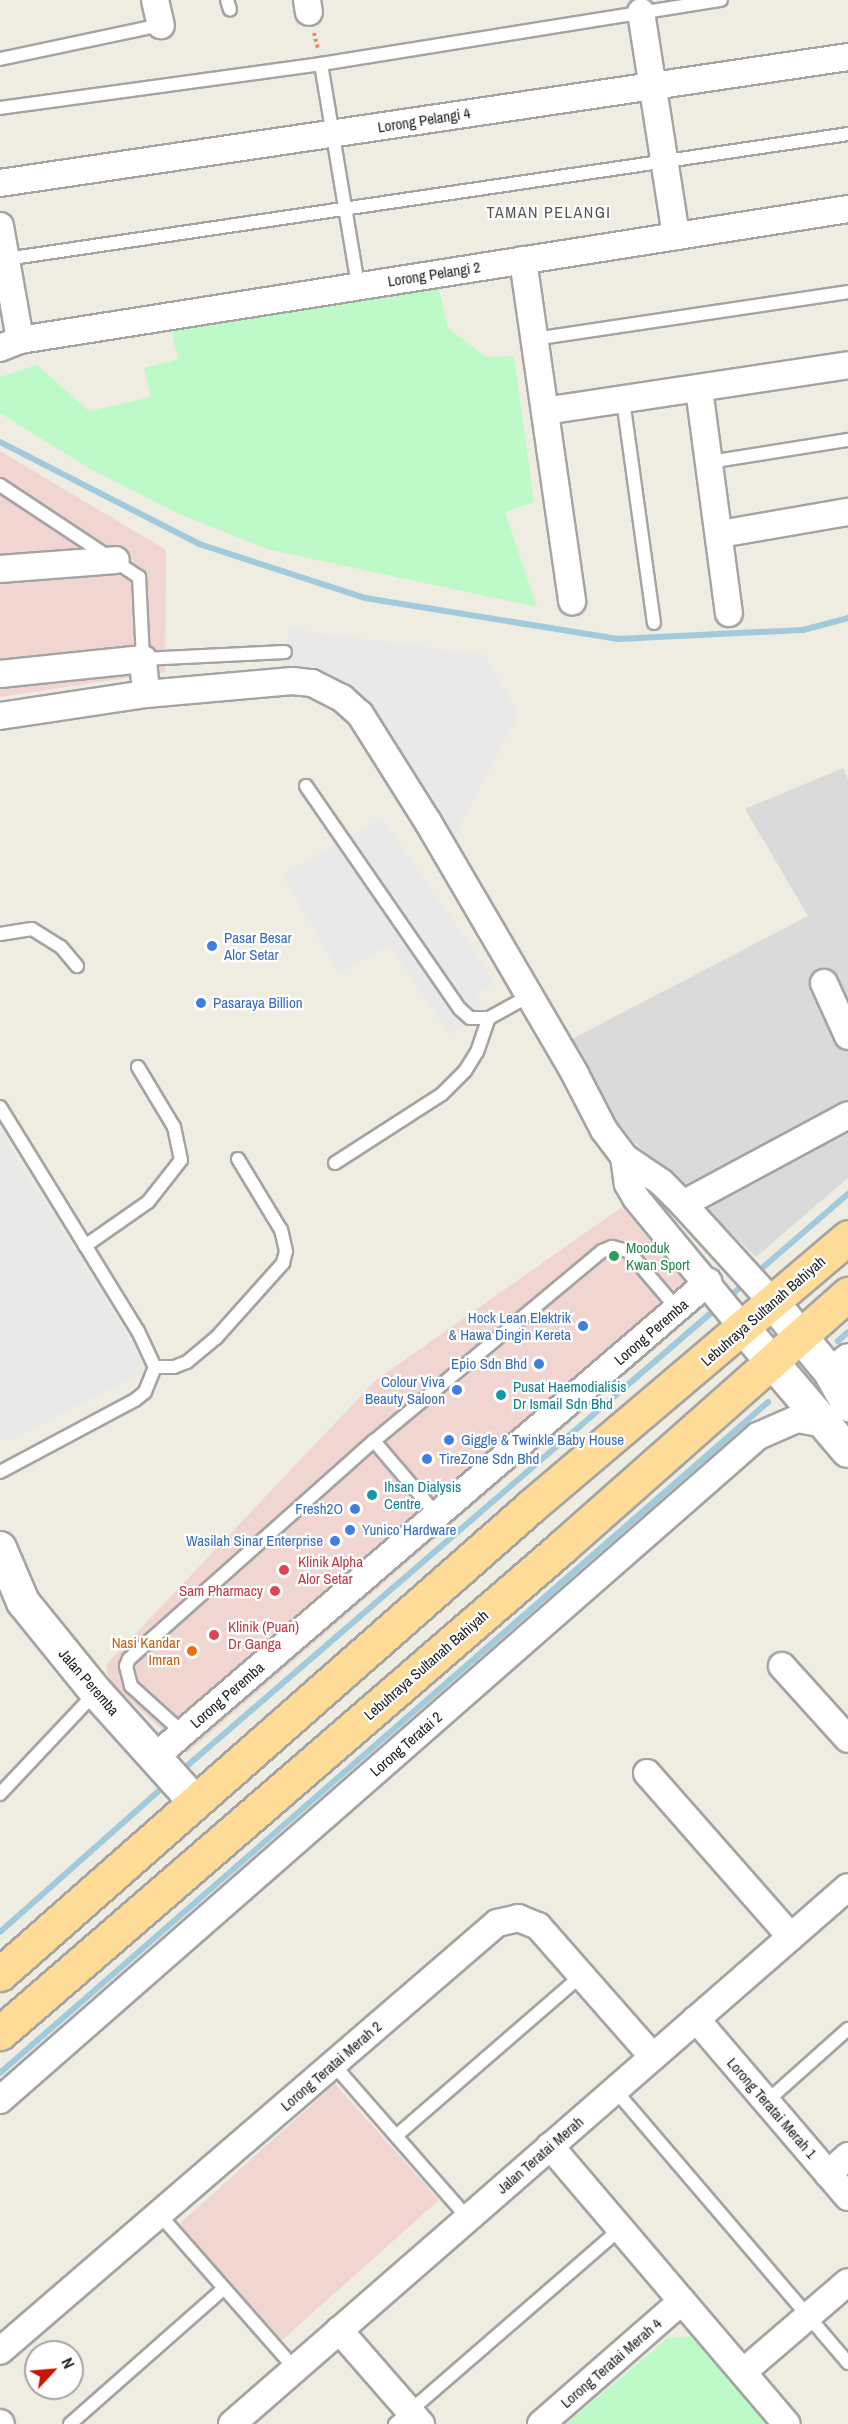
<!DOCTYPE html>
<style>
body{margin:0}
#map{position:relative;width:848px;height:2424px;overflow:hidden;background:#efece2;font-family:"Archivo Narrow",sans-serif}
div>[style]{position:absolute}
.residential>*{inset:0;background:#dbdada}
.commercial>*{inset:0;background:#f0d5d1}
.park>*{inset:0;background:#befac8}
.parking>*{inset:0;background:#e9e9e9}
.stream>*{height:6px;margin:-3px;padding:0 3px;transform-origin:3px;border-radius:3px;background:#a2cadd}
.path>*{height:4px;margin-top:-2px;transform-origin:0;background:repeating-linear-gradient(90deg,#fd8365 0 3px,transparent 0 6px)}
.roads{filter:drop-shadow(2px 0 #a4a4a4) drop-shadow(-2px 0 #a4a4a4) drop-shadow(0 2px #a4a4a4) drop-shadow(0 -2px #a4a4a4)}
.service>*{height:12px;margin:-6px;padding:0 6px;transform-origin:6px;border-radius:6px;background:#fff}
.minor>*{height:26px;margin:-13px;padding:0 13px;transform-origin:13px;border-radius:13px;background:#fff}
.tertiary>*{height:32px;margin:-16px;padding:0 16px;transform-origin:16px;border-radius:16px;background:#fff}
.primary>*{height:33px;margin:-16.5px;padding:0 16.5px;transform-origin:16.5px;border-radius:16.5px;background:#fedc98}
.dots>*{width:16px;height:16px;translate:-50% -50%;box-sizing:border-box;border:3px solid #fff;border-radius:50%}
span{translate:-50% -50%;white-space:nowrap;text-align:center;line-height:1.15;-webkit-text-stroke:4.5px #fff;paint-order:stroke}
.street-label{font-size:15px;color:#1d1d1d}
.shop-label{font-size:15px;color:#366cbe}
.left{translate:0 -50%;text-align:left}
.right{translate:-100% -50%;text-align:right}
.leisure-label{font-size:15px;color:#27864d}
.culture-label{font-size:15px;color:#0d838f}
.health-label{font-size:15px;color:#be3a42}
.food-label{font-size:15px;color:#c56008}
.neighbourhood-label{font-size:16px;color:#505050;letter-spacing:1.5px}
.north{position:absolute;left:24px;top:2340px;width:60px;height:60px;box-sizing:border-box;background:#fff;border:2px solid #a5a5a5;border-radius:50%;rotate:64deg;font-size:16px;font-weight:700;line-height:24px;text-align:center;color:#1d1d1d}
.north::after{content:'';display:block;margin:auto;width:21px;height:27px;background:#ca1300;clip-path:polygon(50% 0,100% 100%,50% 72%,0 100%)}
</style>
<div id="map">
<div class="residential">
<i style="clip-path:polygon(843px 768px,848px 780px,848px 1178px,756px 1257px,618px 1127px,568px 1041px,808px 916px,745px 809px)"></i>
</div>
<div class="commercial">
<i style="clip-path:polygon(0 451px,166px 550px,165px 672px,0 697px)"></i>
<i style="clip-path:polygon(622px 1207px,706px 1305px,187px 1753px,110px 1682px,106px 1665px,376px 1380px)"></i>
<i style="clip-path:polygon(335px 2084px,439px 2200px,281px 2341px,178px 2225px)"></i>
</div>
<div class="park">
<i style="clip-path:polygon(437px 282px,448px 328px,486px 357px,514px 356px,534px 502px,505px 512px,537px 607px,270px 550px,179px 514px,87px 467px,0 413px,0 377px,37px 365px,89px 411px,151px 397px,144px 368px,178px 359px,169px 318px)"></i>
<i style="clip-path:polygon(696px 2336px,768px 2424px,566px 2424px,668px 2338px)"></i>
</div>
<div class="parking">
<i style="clip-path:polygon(290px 629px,485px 655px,518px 715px,451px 842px,356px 696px,339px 681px,282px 665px)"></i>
<i style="clip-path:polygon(382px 818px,495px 982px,476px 996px,485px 1010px,450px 1034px,388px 945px,339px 973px,283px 875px)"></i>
<i style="clip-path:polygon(0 1131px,141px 1357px,139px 1374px,10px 1440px,0 1438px)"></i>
</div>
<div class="stream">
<i style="left:0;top:442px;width:224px;rotate:27.1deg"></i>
<i style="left:199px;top:544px;width:175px;rotate:18deg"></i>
<i style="left:365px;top:598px;width:255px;rotate:9.2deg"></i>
<i style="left:617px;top:639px;width:186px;rotate:-2.8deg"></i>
<i style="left:803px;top:630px;width:47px;rotate:-14.9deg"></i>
<i style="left:754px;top:1275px;width:124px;rotate:-40.8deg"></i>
<i style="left:727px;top:1299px;width:25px;rotate:-42deg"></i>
<i style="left:838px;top:1341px;width:13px;rotate:-42deg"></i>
<i style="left:180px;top:1772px;width:713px;rotate:-40.85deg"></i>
<i style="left:0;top:1932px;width:225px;rotate:-41.6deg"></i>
<i style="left:0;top:2073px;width:1020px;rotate:-41.14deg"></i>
</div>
<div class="path">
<i style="left:314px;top:33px;width:16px;rotate:76deg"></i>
</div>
<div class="roads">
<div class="service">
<i style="left:227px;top:0;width:10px;rotate:73deg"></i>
<i style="left:0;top:59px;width:165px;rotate:-11.9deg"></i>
<i style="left:321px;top:64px;width:225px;rotate:80.5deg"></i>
<i style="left:0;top:108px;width:324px;rotate:-7.8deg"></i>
<i style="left:321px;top:64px;width:405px;rotate:-9.1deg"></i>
<i style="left:6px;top:259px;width:851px;rotate:-8.44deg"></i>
<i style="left:534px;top:339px;width:317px;rotate:-8.5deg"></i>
<i style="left:623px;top:400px;width:225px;rotate:82.1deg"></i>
<i style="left:710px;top:462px;width:140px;rotate:-9.1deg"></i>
<i style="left:0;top:485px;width:167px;rotate:33.5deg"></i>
<i style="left:139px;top:577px;width:82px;rotate:87.2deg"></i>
<i style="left:143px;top:659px;width:142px;rotate:-2.8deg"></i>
<i style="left:306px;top:786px;width:271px;rotate:55.4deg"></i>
<i style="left:460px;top:1009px;width:13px;rotate:42deg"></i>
<i style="left:470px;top:1018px;width:19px"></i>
<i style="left:489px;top:1018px;width:43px;rotate:-28.9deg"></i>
<i style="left:0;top:934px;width:32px;rotate:-9deg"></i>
<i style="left:32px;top:929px;width:34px;rotate:32deg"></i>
<i style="left:61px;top:947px;width:25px;rotate:50deg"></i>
<i style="left:0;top:1107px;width:263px;rotate:58.4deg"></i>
<i style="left:138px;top:1331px;width:40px;rotate:65deg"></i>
<i style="left:155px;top:1367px;width:27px;rotate:112deg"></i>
<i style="left:145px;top:1392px;width:13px;rotate:141deg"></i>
<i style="left:135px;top:1400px;width:153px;rotate:151.9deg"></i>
<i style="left:335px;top:1163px;width:127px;rotate:-32.8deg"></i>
<i style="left:442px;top:1094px;width:33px;rotate:-45deg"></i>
<i style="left:465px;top:1071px;width:22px;rotate:-58deg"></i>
<i style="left:477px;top:1052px;width:36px;rotate:-71deg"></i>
<i style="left:85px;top:1246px;width:77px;rotate:-34.9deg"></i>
<i style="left:148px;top:1202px;width:53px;rotate:-51.8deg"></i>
<i style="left:181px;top:1160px;width:34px;rotate:-102deg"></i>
<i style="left:174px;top:1127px;width:70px;rotate:-121deg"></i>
<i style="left:155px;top:1367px;width:19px"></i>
<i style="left:174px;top:1367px;width:14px;rotate:-21deg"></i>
<i style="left:187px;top:1362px;width:38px;rotate:-40deg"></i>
<i style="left:216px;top:1338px;width:101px;rotate:-48.2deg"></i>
<i style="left:283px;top:1263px;width:12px;rotate:-76deg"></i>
<i style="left:286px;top:1251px;width:22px;rotate:-103deg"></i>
<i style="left:281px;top:1230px;width:83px;rotate:-121.2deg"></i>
<i style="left:374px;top:1441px;width:97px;rotate:49.6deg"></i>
<i style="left:183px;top:1733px;width:70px;rotate:-137.9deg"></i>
<i style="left:131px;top:1686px;width:21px;rotate:-104deg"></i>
<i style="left:126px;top:1666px;width:8px;rotate:-67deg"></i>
<i style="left:129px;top:1659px;width:328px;rotate:-41.7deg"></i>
<i style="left:374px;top:1441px;width:297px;rotate:-39.8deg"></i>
<i style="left:602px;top:1251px;width:11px;rotate:-22deg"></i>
<i style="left:612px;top:1247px;width:16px;rotate:14deg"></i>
<i style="left:628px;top:1251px;width:77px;rotate:49.7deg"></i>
<i style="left:0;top:1794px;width:140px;rotate:-46.7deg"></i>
<i style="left:333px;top:2064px;width:205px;rotate:48.8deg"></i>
<i style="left:615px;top:2090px;width:359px;rotate:49.5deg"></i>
<i style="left:766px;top:2102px;width:110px;rotate:-41.7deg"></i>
<i style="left:396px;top:2136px;width:246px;rotate:-40.9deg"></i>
<i style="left:159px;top:2214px;width:206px;rotate:48.7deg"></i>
<i style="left:70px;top:2424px;width:205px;rotate:-41.4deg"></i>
<i style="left:395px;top:2424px;width:298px;rotate:-40.9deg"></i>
</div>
<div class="minor">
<i style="left:155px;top:0;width:26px;rotate:77deg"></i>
<i style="left:307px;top:0;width:12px;rotate:81deg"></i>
<i style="left:641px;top:12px;width:227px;rotate:81.1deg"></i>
<i style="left:0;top:183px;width:857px;rotate:-8.45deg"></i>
<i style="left:0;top:226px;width:116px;rotate:80deg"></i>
<i style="left:523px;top:260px;width:345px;rotate:81.8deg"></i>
<i style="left:0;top:348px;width:22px;rotate:-22deg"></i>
<i style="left:20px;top:340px;width:838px;rotate:-8.99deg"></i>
<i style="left:699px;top:389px;width:226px;rotate:82.4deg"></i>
<i style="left:545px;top:411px;width:306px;rotate:-8.6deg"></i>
<i style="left:720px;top:534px;width:130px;rotate:-9.8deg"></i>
<i style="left:0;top:569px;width:116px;rotate:-4.4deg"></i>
<i style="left:0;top:674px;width:144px;rotate:-6deg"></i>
<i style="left:143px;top:659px;width:35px;rotate:85deg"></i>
<i style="left:0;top:716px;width:148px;rotate:-8.6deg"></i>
<i style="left:146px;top:694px;width:147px;rotate:-5.1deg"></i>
<i style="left:292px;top:681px;width:20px;rotate:6deg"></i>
<i style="left:312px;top:683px;width:34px;rotate:27deg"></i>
<i style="left:342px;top:698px;width:24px;rotate:42deg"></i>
<i style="left:360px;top:714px;width:128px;rotate:57.8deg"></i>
<i style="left:428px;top:822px;width:292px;rotate:59.7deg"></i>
<i style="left:575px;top:1074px;width:63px;rotate:62.6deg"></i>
<i style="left:604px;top:1130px;width:34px;rotate:53deg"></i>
<i style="left:624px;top:1157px;width:45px;rotate:34deg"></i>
<i style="left:661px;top:1182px;width:31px;rotate:45deg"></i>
<i style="left:683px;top:1204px;width:134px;rotate:47.7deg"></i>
<i style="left:824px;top:983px;width:58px;rotate:65.6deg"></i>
<i style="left:624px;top:1157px;width:27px;rotate:82deg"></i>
<i style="left:628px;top:1184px;width:16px;rotate:60deg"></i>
<i style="left:636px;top:1198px;width:170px;rotate:50.5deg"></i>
<i style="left:683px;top:1204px;width:187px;rotate:-28.3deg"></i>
<i style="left:830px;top:1372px;width:23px;rotate:-40deg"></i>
<i style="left:782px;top:1666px;width:98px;rotate:47.9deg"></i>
<i style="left:156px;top:1756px;width:728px;rotate:-40.65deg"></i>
<i style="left:647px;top:1773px;width:218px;rotate:48.7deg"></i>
<i style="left:696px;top:2019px;width:234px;rotate:49.5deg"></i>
<i style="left:0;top:2100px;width:1008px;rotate:-41.22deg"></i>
<i style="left:758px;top:1436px;width:43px;rotate:-23.6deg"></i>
<i style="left:797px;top:1419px;width:28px;rotate:10deg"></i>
<i style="left:550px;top:2146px;width:365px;rotate:49.6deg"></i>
<i style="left:828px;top:2174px;width:27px;rotate:-42deg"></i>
<i style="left:339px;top:2330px;width:125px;rotate:48.9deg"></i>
<i style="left:0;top:2351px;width:656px;rotate:-40.73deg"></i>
<i style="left:497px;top:1923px;width:22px;rotate:-13deg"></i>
<i style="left:518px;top:1918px;width:22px;rotate:22deg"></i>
<i style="left:538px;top:1926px;width:174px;rotate:48.7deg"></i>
<i style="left:743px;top:2372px;width:138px;rotate:-40.6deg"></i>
<i style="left:0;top:2423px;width:1px;rotate:45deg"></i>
<i style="left:232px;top:2424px;width:817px;rotate:-41.08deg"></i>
<i style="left:541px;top:2424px;width:187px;rotate:-41.1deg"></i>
</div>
<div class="tertiary">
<i style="left:773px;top:1303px;width:89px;rotate:50.4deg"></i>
<i style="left:830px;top:1372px;width:38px;rotate:61deg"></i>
<i style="left:744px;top:1329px;width:160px;rotate:49.6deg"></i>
<i style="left:0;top:1548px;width:59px;rotate:66.9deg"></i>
<i style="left:23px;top:1602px;width:116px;rotate:51deg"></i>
<i style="left:96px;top:1692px;width:149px;rotate:48deg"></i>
</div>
<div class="primary">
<i style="left:0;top:1974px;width:706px;rotate:-41.38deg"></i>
<i style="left:530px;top:1507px;width:417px;rotate:-40.3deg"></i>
<i style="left:0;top:2033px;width:743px;rotate:-40.85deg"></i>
<i style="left:562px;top:1547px;width:382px;rotate:-41.5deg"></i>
</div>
</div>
<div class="dots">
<i style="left:212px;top:946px;background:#3f7fe0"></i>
<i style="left:201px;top:1003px;background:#3f7fe0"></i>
<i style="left:614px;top:1256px;background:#2e9e5b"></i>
<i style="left:583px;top:1326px;background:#3f7fe0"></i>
<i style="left:539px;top:1364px;background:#3f7fe0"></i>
<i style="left:457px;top:1390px;background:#3f7fe0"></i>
<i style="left:501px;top:1395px;background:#0f9aa8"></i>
<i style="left:449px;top:1440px;background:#3f7fe0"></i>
<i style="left:427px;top:1459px;background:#3f7fe0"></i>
<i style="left:372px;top:1495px;background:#0f9aa8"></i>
<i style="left:355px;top:1509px;background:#3f7fe0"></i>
<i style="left:350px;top:1530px;background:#3f7fe0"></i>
<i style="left:335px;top:1541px;background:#3f7fe0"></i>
<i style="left:284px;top:1570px;background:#e0444e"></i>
<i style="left:275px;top:1591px;background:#e0444e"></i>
<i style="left:214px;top:1635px;background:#e0444e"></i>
<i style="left:192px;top:1651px;background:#e8710a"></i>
</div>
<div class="street-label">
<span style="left:424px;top:120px;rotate:-9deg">Lorong Pelangi 4</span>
<span style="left:434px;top:274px;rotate:-9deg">Lorong Pelangi 2</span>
<span style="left:763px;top:1311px;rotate:-41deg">Lebuhraya Sultanah Bahiyah</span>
<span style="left:651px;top:1332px;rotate:-41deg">Lorong Peremba</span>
<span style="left:426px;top:1665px;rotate:-41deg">Lebuhraya Sultanah Bahiyah</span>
<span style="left:89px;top:1682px;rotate:49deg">Jalan Peremba</span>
<span style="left:227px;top:1695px;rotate:-41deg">Lorong Peremba</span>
<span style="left:406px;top:1744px;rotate:-41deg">Lorong Teratai 2</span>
<span style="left:331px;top:2066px;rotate:-41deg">Lorong Teratai Merah 2</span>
<span style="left:772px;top:2108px;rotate:49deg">Lorong Teratai Merah 1</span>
<span style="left:540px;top:2155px;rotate:-41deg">Jalan Teratai Merah</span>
<span style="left:611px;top:2363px;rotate:-41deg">Lorong Teratai Merah 4</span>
</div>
<div class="shop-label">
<span class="left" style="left:224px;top:946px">Pasar Besar<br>Alor Setar</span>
<span class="left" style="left:213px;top:1003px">Pasaraya Billion</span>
<span class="right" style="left:571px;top:1326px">Hock Lean Elektrik<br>&amp; Hawa Dingin Kereta</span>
<span class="right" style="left:527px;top:1364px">Epio Sdn Bhd</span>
<span class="right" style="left:445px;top:1390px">Colour Viva<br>Beauty Saloon</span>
<span class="left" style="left:461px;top:1440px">Giggle &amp; Twinkle Baby House</span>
<span class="left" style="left:439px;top:1459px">TireZone Sdn Bhd</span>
<span class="right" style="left:343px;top:1509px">Fresh2O</span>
<span class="left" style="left:362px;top:1530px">Yunico Hardware</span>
<span class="right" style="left:323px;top:1541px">Wasilah Sinar Enterprise</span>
</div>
<div class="leisure-label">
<span class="left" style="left:626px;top:1256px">Mooduk<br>Kwan Sport</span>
</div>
<div class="culture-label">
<span class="left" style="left:513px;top:1395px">Pusat Haemodialisis<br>Dr Ismail Sdn Bhd</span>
<span class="left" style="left:384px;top:1495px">Ihsan Dialysis<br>Centre</span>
</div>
<div class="health-label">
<span class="left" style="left:298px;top:1570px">Klinik Alpha<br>Alor Setar</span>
<span class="right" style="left:263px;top:1591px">Sam Pharmacy</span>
<span class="left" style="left:228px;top:1635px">Klinik (Puan)<br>Dr Ganga</span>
</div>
<div class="food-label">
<span class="right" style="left:180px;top:1651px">Nasi Kandar<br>Imran</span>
</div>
<div class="neighbourhood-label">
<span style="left:549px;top:212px">TAMAN PELANGI</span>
</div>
<div class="north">N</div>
</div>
